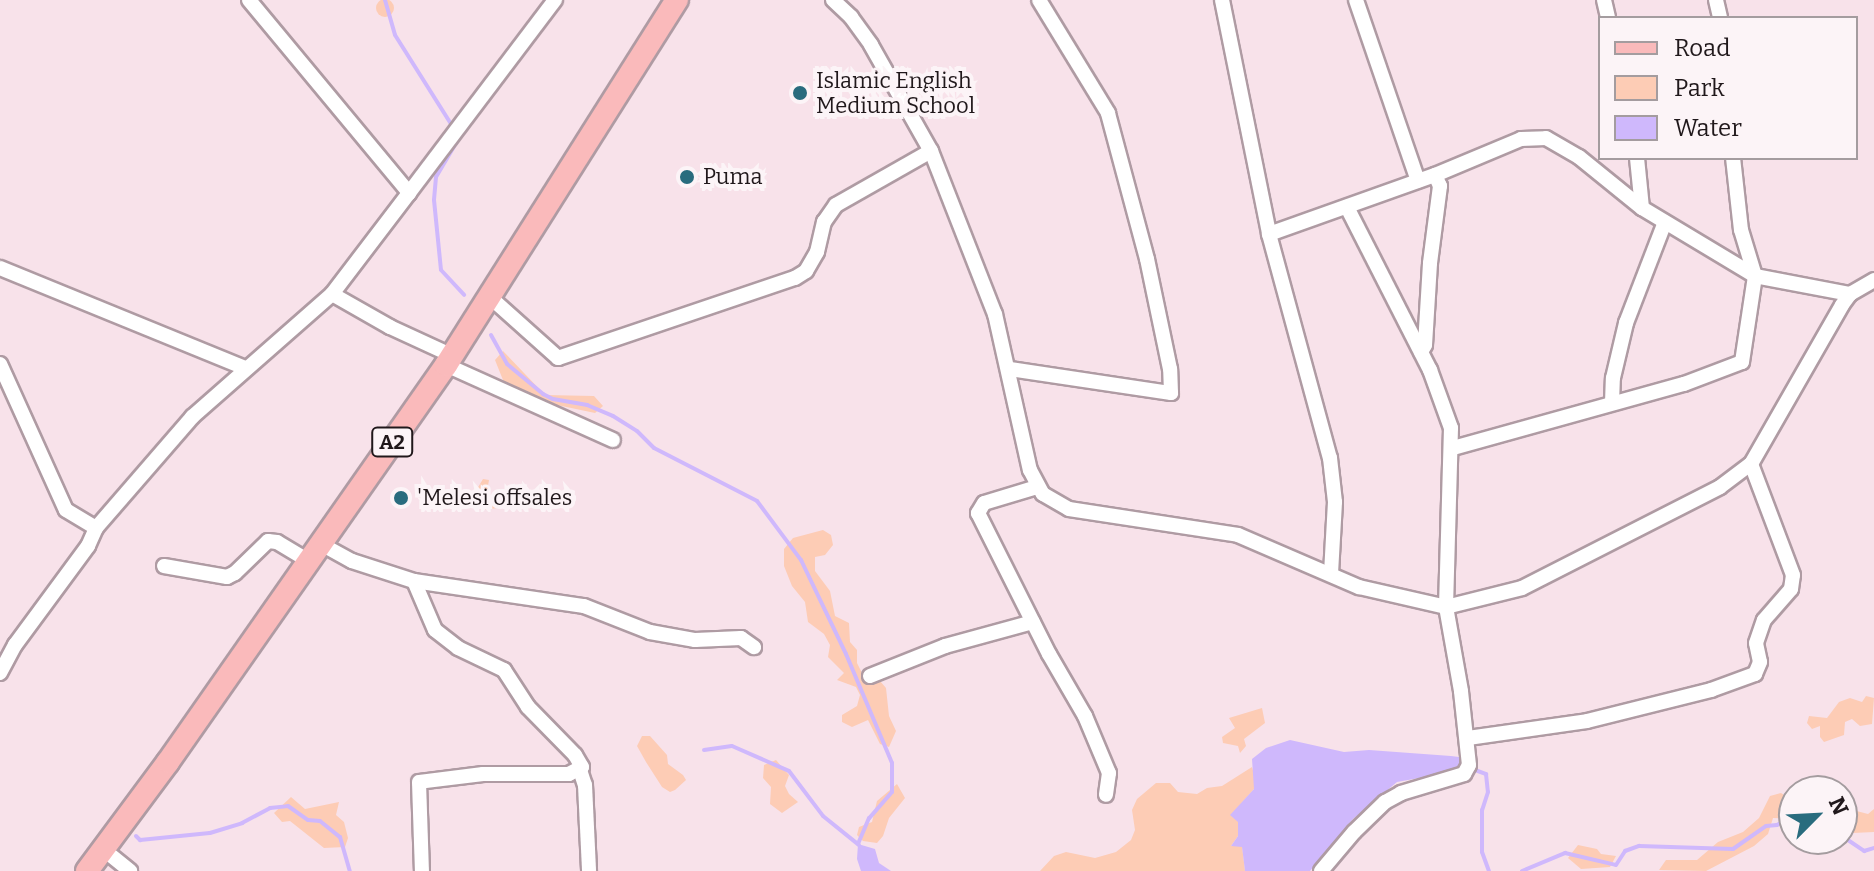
<!DOCTYPE html>
<style>
body{margin:0}
#map{position:relative;width:1874px;height:871px;overflow:hidden;background:#f8e2ea;font-family:Bitter,serif}
div>[style]{position:absolute}
.green>*{inset:0;background:#fdccb5}
.round{border-radius:50%}
.water>*{inset:0;background:#cfb8fc}
.stream>*{height:4px;margin:-2px;padding:0 2px;transform-origin:2px;border-radius:2px;background:#cfb8fc}
.roads{filter:drop-shadow(2px 0 #af9ba3) drop-shadow(-2px 0 #af9ba3) drop-shadow(0 2px #af9ba3) drop-shadow(0 -2px #af9ba3)}
.street>*{height:14px;margin:-7px;padding:0 7px;transform-origin:7px;border-radius:7px;background:#fff}
.primary>*{height:22px;margin:-11px;padding:0 11px;transform-origin:11px;border-radius:11px;background:#fababb}
.dots>*{width:22px;height:22px;translate:-50% -50%;box-sizing:border-box;border:4px solid #fcf4f7;border-radius:50%}
span{translate:-50% -50%;white-space:nowrap;text-align:center;line-height:1.15;-webkit-text-stroke:8px #fcf4f7;paint-order:stroke}
.shield-label span{padding:2px 6px;background:#fcf4f7;border:2px solid;border-radius:6px;-webkit-text-stroke-width:0}
.shield-label{font-size:20px;color:#20181b;font-weight:700}
.poi-label{font-size:22px;color:#20181b}
.left{translate:0 -50%;text-align:left}
.legend{position:absolute;left:1598px;top:16px;width:260px;height:144px;box-sizing:border-box;background:#fcf4f7;border:2px solid #a49c9f;margin:0;padding:10px 14px;list-style:none;font-size:24px;color:#20181b}
.legend li{display:flex;align-items:center;gap:16px;height:40px}
.legend b{width:40px;border:2px solid #a49c9f}
.north{position:absolute;left:1778px;top:775px;width:80px;height:80px;box-sizing:border-box;background:#fcf4f7;border:2px solid #a49c9f;border-radius:50%;rotate:66deg;font-size:22px;font-weight:700;line-height:32px;text-align:center;color:#20181b}
.north::after{content:'';display:block;margin:auto;width:28px;height:36px;background:#296c7e;clip-path:polygon(50% 0,100% 100%,50% 72%,0 100%)}
</style>
<div id="map">
<div class="green">
<i class="round" style="left:376px;top:-1px;width:18px;height:18px"></i>
<i style="clip-path:polygon(503px 351px,545px 395px,594px 396px,603px 406px,595px 413px,557px 405px,505px 385px,495px 360px)"></i>
<i style="clip-path:polygon(483px 479px,489px 480px,486px 497px,505px 501px,506px 507px,481px 510px,474px 494px)"></i>
<i style="clip-path:polygon(823px 530px,831px 535px,833px 545px,825px 555px,815px 557px,815px 571px,830px 591px,835px 616px,849px 623px,850px 642px,857px 650px,857px 663px,865px 679px,880px 681px,886px 688px,889px 716px,896px 731px,889px 747px,880px 744px,868px 720px,852px 727px,842px 722px,842px 715px,857px 706px,860px 695px,856px 687px,837px 680px,844px 673px,828px 657px,830px 645px,824px 634px,808px 622px,805px 602px,792px 586px,784px 566px,784px 549px,793px 538px)"></i>
<i style="clip-path:polygon(1866px 696px,1874px 698px,1872px 724px,1860px 726px,1852px 719px,1845px 722px,1844px 735px,1824px 742px,1820px 737px,1820px 726px,1812px 729px,1807px 723px,1809px 716px,1827px 718px,1839px 702px,1850px 698px,1862px 702px)"></i>
<i style="clip-path:polygon(1262px 708px,1265px 723px,1244px 739px,1246px 746px,1240px 753px,1238px 746px,1223px 743px,1222px 737px,1235px 728px,1229px 718px)"></i>
<i style="clip-path:polygon(642px 736px,650px 736px,667px 755px,668px 764px,683px 775px,686px 780px,675px 790px,670px 792px,662px 787px,646px 762px,637px 746px)"></i>
<i style="clip-path:polygon(776px 760px,789px 775px,785px 786px,789px 794px,798px 802px,782px 813px,770px 804px,771px 787px,763px 778px,764px 765px)"></i>
<i style="clip-path:polygon(1252px 767px,1256px 781px,1254px 789px,1231px 815px,1238px 821px,1238px 836px,1231px 846px,1242px 846px,1245px 871px,1040px 871px,1054px 856px,1066px 852px,1095px 858px,1116px 852px,1131px 840px,1135px 830px,1132px 810px,1137px 799px,1156px 783px,1170px 783px,1178px 792px,1197px 794px,1207px 788px,1222px 786px)"></i>
<i style="clip-path:polygon(897px 784px,905px 798px,889px 818px,883px 836px,877px 843px,863px 841px,857px 835px,859px 827px,872px 822px,877px 801px)"></i>
<i style="clip-path:polygon(1781px 793px,1794px 802px,1794px 819px,1773px 818px,1768px 834px,1754px 846px,1706px 871px,1659px 870px,1666px 860px,1697px 860px,1718px 842px,1743px 832px,1759px 818px,1770px 796px)"></i>
<i style="clip-path:polygon(291px 797px,305px 809px,339px 802px,336px 815px,344px 822px,348px 838px,345px 847px,324px 848px,290px 821px,282px 822px,274px 813px)"></i>
<i style="clip-path:polygon(1849px 809px,1868px 814px,1874px 809px,1874px 832px,1853px 833px,1848px 828px,1852px 826px,1851px 818px,1846px 816px,1845px 810px)"></i>
<i style="clip-path:polygon(1578px 845px,1597px 849px,1601px 854px,1616px 856px,1610px 867px,1581px 869px,1568px 858px)"></i>
</div>
<div class="water">
<i style="clip-path:polygon(1290px 740px,1344px 752px,1369px 750px,1451px 756px,1459px 757px,1461px 764px,1458px 771px,1397px 782px,1353px 819px,1310px 871px,1245px 871px,1242px 847px,1231px 846px,1238px 836px,1238px 822px,1230px 815px,1254px 789px,1252px 759px,1266px 748px)"></i>
<i style="clip-path:polygon(858px 844px,875px 849px,879px 863px,891px 871px,861px 871px,857px 859px)"></i>
</div>
<div class="stream">
<i style="left:385px;top:0;width:36px;rotate:74deg"></i>
<i style="left:395px;top:35px;width:109px;rotate:57.8deg"></i>
<i style="left:457px;top:135px;width:4px;rotate:56deg"></i>
<i style="left:459px;top:138px;width:45px;rotate:120.5deg"></i>
<i style="left:436px;top:177px;width:23px;rotate:95deg"></i>
<i style="left:434px;top:200px;width:70px;rotate:84.3deg"></i>
<i style="left:441px;top:270px;width:34px;rotate:47deg"></i>
<i style="left:491px;top:335px;width:33px;rotate:61deg"></i>
<i style="left:507px;top:364px;width:47px;rotate:39.8deg"></i>
<i style="left:543px;top:394px;width:11px;rotate:27deg"></i>
<i style="left:553px;top:399px;width:35px;rotate:10deg"></i>
<i style="left:587px;top:405px;width:28px;rotate:23deg"></i>
<i style="left:613px;top:416px;width:28px;rotate:32deg"></i>
<i style="left:637px;top:431px;width:24px;rotate:45deg"></i>
<i style="left:654px;top:448px;width:116px;rotate:27.2deg"></i>
<i style="left:757px;top:501px;width:74px;rotate:53.3deg"></i>
<i style="left:801px;top:560px;width:104px;rotate:64.4deg"></i>
<i style="left:846px;top:654px;width:118px;rotate:67.1deg"></i>
<i style="left:892px;top:763px;width:29px;rotate:90deg"></i>
<i style="left:892px;top:792px;width:35px;rotate:131deg"></i>
<i style="left:869px;top:818px;width:28px;rotate:113deg"></i>
<i style="left:704px;top:750px;width:28px;rotate:-8deg"></i>
<i style="left:732px;top:746px;width:62px;rotate:23.7deg"></i>
<i style="left:789px;top:771px;width:56px;rotate:52.9deg"></i>
<i style="left:823px;top:816px;width:46px;rotate:38.9deg"></i>
<i style="left:1475px;top:770px;width:12px;rotate:20deg"></i>
<i style="left:1486px;top:774px;width:18px;rotate:84deg"></i>
<i style="left:1488px;top:792px;width:19px;rotate:108deg"></i>
<i style="left:1482px;top:810px;width:42px;rotate:90deg"></i>
<i style="left:1482px;top:852px;width:20px;rotate:70deg"></i>
<i style="left:136px;top:836px;width:6px;rotate:45deg"></i>
<i style="left:140px;top:840px;width:70px;rotate:-5.7deg"></i>
<i style="left:210px;top:833px;width:34px;rotate:-17deg"></i>
<i style="left:242px;top:823px;width:32px;rotate:-28deg"></i>
<i style="left:270px;top:808px;width:18px;rotate:-6deg"></i>
<i style="left:288px;top:806px;width:24px;rotate:35deg"></i>
<i style="left:308px;top:820px;width:12px;rotate:5deg"></i>
<i style="left:320px;top:821px;width:26px;rotate:39deg"></i>
<i style="left:340px;top:837px;width:35px;rotate:74deg"></i>
<i style="left:1842px;top:836px;width:27px;rotate:34deg"></i>
<i style="left:1864px;top:851px;width:10px;rotate:-17deg"></i>
<i style="left:1522px;top:871px;width:47px;rotate:-22.7deg"></i>
<i style="left:1565px;top:853px;width:52px;rotate:13.2deg"></i>
<i style="left:1616px;top:865px;width:17px;rotate:-57deg"></i>
<i style="left:1625px;top:851px;width:15px;rotate:-20deg"></i>
<i style="left:1639px;top:846px;width:94px;rotate:1.8deg"></i>
<i style="left:1733px;top:849px;width:40px;rotate:-34.9deg"></i>
<i style="left:1766px;top:826px;width:11px;rotate:-5deg"></i>
<i style="left:1777px;top:825px;width:20px;rotate:-30deg"></i>
</div>
<div class="roads">
<div class="street">
<i style="left:249px;top:0;width:251px;rotate:50.3deg"></i>
<i style="left:409px;top:193px;width:127px;rotate:127.3deg"></i>
<i style="left:833px;top:0;width:25px;rotate:43deg"></i>
<i style="left:851px;top:17px;width:34px;rotate:54deg"></i>
<i style="left:871px;top:45px;width:122px;rotate:60.5deg"></i>
<i style="left:931px;top:151px;width:175px;rotate:68.6deg"></i>
<i style="left:995px;top:314px;width:160px;rotate:77.4deg"></i>
<i style="left:1030px;top:470px;width:27px;rotate:62deg"></i>
<i style="left:1043px;top:494px;width:30px;rotate:30deg"></i>
<i style="left:1069px;top:509px;width:171px;rotate:8.7deg"></i>
<i style="left:1238px;top:535px;width:132px;rotate:23.3deg"></i>
<i style="left:1359px;top:587px;width:89px;rotate:12.9deg"></i>
<i style="left:1446px;top:607px;width:78px;rotate:-14deg"></i>
<i style="left:1522px;top:588px;width:222px;rotate:-27deg"></i>
<i style="left:1720px;top:487px;width:39px;rotate:-37deg"></i>
<i style="left:1751px;top:464px;width:183px;rotate:-60.2deg"></i>
<i style="left:1842px;top:305px;width:14px;rotate:-54deg"></i>
<i style="left:1850px;top:294px;width:28px;rotate:-30deg"></i>
<i style="left:1222px;top:0;width:239px;rotate:78.6deg"></i>
<i style="left:1269px;top:234px;width:232px;rotate:74.8deg"></i>
<i style="left:1330px;top:458px;width:44px;rotate:83.5deg"></i>
<i style="left:1335px;top:502px;width:72px;rotate:93.2deg"></i>
<i style="left:1356px;top:0;width:191px;rotate:71.1deg"></i>
<i style="left:1604px;top:0;width:18px;rotate:77deg"></i>
<i style="left:1716px;top:0;width:18px;rotate:77deg"></i>
<i style="left:1637px;top:158px;width:50px;rotate:84.3deg"></i>
<i style="left:409px;top:193px;width:242px;rotate:-52.9deg"></i>
<i style="left:1269px;top:234px;width:176px;rotate:-19.6deg"></i>
<i style="left:1435px;top:175px;width:93px;rotate:-22.7deg"></i>
<i style="left:1521px;top:139px;width:25px;rotate:-2deg"></i>
<i style="left:1546px;top:138px;width:38px;rotate:30deg"></i>
<i style="left:1579px;top:157px;width:81px;rotate:39deg"></i>
<i style="left:1642px;top:208px;width:132px;rotate:31deg"></i>
<i style="left:1755px;top:276px;width:97px;rotate:10.7deg"></i>
<i style="left:0;top:268px;width:265px;rotate:22.2deg"></i>
<i style="left:491px;top:298px;width:90px;rotate:41.8deg"></i>
<i style="left:558px;top:358px;width:250px;rotate:-18.7deg"></i>
<i style="left:795px;top:278px;width:13px;rotate:-32deg"></i>
<i style="left:806px;top:271px;width:22px;rotate:-60deg"></i>
<i style="left:817px;top:252px;width:31px;rotate:-77deg"></i>
<i style="left:824px;top:222px;width:21px;rotate:-55deg"></i>
<i style="left:836px;top:205px;width:109px;rotate:-29.6deg"></i>
<i style="left:1421px;top:352px;width:8px;rotate:-60deg"></i>
<i style="left:1425px;top:345px;width:82px;rotate:-86.5deg"></i>
<i style="left:1430px;top:263px;width:78px;rotate:-82.6deg"></i>
<i style="left:1440px;top:186px;width:12px;rotate:-114deg"></i>
<i style="left:0;top:364px;width:160px;rotate:65.7deg"></i>
<i style="left:66px;top:510px;width:35px;rotate:31deg"></i>
<i style="left:446px;top:365px;width:183px;rotate:24.2deg"></i>
<i style="left:1010px;top:369px;width:163px;rotate:8.5deg"></i>
<i style="left:1171px;top:393px;width:24px;rotate:-92deg"></i>
<i style="left:1170px;top:369px;width:112px;rotate:-101.8deg"></i>
<i style="left:1147px;top:259px;width:151px;rotate:-105deg"></i>
<i style="left:1108px;top:113px;width:132px;rotate:-121.4deg"></i>
<i style="left:1612px;top:403px;width:25px;rotate:-88deg"></i>
<i style="left:1613px;top:378px;width:57px;rotate:-76.7deg"></i>
<i style="left:1626px;top:323px;width:108px;rotate:-68.9deg"></i>
<i style="left:1453px;top:448px;width:240px;rotate:-15.5deg"></i>
<i style="left:1684px;top:384px;width:62px;rotate:-20.8deg"></i>
<i style="left:1742px;top:362px;width:87px;rotate:-81.4deg"></i>
<i style="left:1755px;top:276px;width:48px;rotate:-106.9deg"></i>
<i style="left:1741px;top:230px;width:72px;rotate:-96.3deg"></i>
<i style="left:1037px;top:487px;width:55px;rotate:163.2deg"></i>
<i style="left:984px;top:503px;width:12px;rotate:121deg"></i>
<i style="left:978px;top:513px;width:158px;rotate:63.3deg"></i>
<i style="left:1049px;top:654px;width:72px;rotate:59.9deg"></i>
<i style="left:1085px;top:716px;width:62px;rotate:67.2deg"></i>
<i style="left:1109px;top:773px;width:22px;rotate:98deg"></i>
<i style="left:321px;top:544px;width:35px;rotate:29deg"></i>
<i style="left:352px;top:561px;width:65px;rotate:17.9deg"></i>
<i style="left:414px;top:581px;width:172px;rotate:8.4deg"></i>
<i style="left:584px;top:606px;width:71px;rotate:21.5deg"></i>
<i style="left:650px;top:632px;width:46px;rotate:10.1deg"></i>
<i style="left:695px;top:640px;width:46px;rotate:-2.5deg"></i>
<i style="left:741px;top:638px;width:16px;rotate:35deg"></i>
<i style="left:164px;top:566px;width:64px;rotate:9.9deg"></i>
<i style="left:227px;top:577px;width:9px;rotate:-27deg"></i>
<i style="left:235px;top:573px;width:46px;rotate:-44.1deg"></i>
<i style="left:268px;top:541px;width:9px;rotate:6deg"></i>
<i style="left:277px;top:542px;width:37px;rotate:31deg"></i>
<i style="left:414px;top:581px;width:53px;rotate:66.8deg"></i>
<i style="left:435px;top:630px;width:29px;rotate:38deg"></i>
<i style="left:458px;top:648px;width:51px;rotate:25.6deg"></i>
<i style="left:504px;top:670px;width:44px;rotate:57deg"></i>
<i style="left:528px;top:707px;width:67px;rotate:45.6deg"></i>
<i style="left:575px;top:755px;width:14px;rotate:60deg"></i>
<i style="left:582px;top:767px;width:15px;rotate:152deg"></i>
<i style="left:569px;top:774px;width:86px;rotate:180deg"></i>
<i style="left:483px;top:774px;width:64px;rotate:172.9deg"></i>
<i style="left:419px;top:782px;width:89px;rotate:88.1deg"></i>
<i style="left:0;top:673px;width:32px;rotate:-62deg"></i>
<i style="left:15px;top:645px;width:123px;rotate:-53.6deg"></i>
<i style="left:88px;top:546px;width:20px;rotate:-66deg"></i>
<i style="left:96px;top:528px;width:147px;rotate:-49.1deg"></i>
<i style="left:192px;top:417px;width:186px;rotate:-41.3deg"></i>
<i style="left:332px;top:294px;width:67px;rotate:29.6deg"></i>
<i style="left:390px;top:327px;width:67px;rotate:24.7deg"></i>
<i style="left:870px;top:676px;width:81px;rotate:-21.8deg"></i>
<i style="left:945px;top:646px;width:91px;rotate:-15.3deg"></i>
<i style="left:1468px;top:738px;width:120px;rotate:-8.1deg"></i>
<i style="left:1587px;top:721px;width:128px;rotate:-14deg"></i>
<i style="left:1711px;top:690px;width:47px;rotate:-20deg"></i>
<i style="left:1755px;top:674px;width:13px;rotate:-67deg"></i>
<i style="left:1760px;top:662px;width:19px;rotate:-102deg"></i>
<i style="left:1756px;top:643px;width:24px;rotate:-71deg"></i>
<i style="left:1764px;top:620px;width:41px;rotate:-48.9deg"></i>
<i style="left:1791px;top:589px;width:14px;rotate:-82deg"></i>
<i style="left:1793px;top:575px;width:119px;rotate:-110.7deg"></i>
<i style="left:580px;top:770px;width:16px;rotate:72deg"></i>
<i style="left:585px;top:785px;width:86px;rotate:87.3deg"></i>
<i style="left:103px;top:849px;width:35px;rotate:39deg"></i>
<i style="left:1321px;top:871px;width:51px;rotate:-49.8deg"></i>
<i style="left:1354px;top:832px;width:43px;rotate:-44.1deg"></i>
<i style="left:1385px;top:802px;width:18px;rotate:-29deg"></i>
<i style="left:1401px;top:793px;width:66px;rotate:-16.8deg"></i>
<i style="left:1464px;top:774px;width:10px;rotate:-61deg"></i>
<i style="left:1469px;top:765px;width:74px;rotate:-96.2deg"></i>
<i style="left:1461px;top:691px;width:85px;rotate:-100.1deg"></i>
<i style="left:1446px;top:607px;width:179px;rotate:-88.4deg"></i>
<i style="left:1451px;top:428px;width:62px;rotate:-109.9deg"></i>
<i style="left:1430px;top:370px;width:183px;rotate:-117deg"></i>
</div>
<div class="primary">
<i style="left:87px;top:871px;width:136px;rotate:-53.4deg"></i>
<i style="left:168px;top:762px;width:485px;rotate:-55deg"></i>
<i style="left:446px;top:365px;width:432px;rotate:-57.7deg"></i>
</div>
</div>
<div class="dots">
<i style="left:800px;top:93px;background:#296c7e"></i>
<i style="left:687px;top:177px;background:#296c7e"></i>
<i style="left:401px;top:498px;background:#296c7e"></i>
</div>
<div class="shield-label">
<span style="left:392px;top:442px">A2</span>
</div>
<div class="poi-label">
<span class="left" style="left:816px;top:93px">Islamic English<br>Medium School</span>
<span class="left" style="left:703px;top:177px">Puma</span>
<span class="left" style="left:417px;top:498px">'Melesi offsales</span>
</div>
<ul class="legend">
<li><b style="height:10px;background:#fababb"></b>Road</li>
<li><b style="height:22px;background:#fdccb5"></b>Park</li>
<li><b style="height:22px;background:#cfb8fc"></b>Water</li>
</ul>
<div class="north">N</div>
</div>
